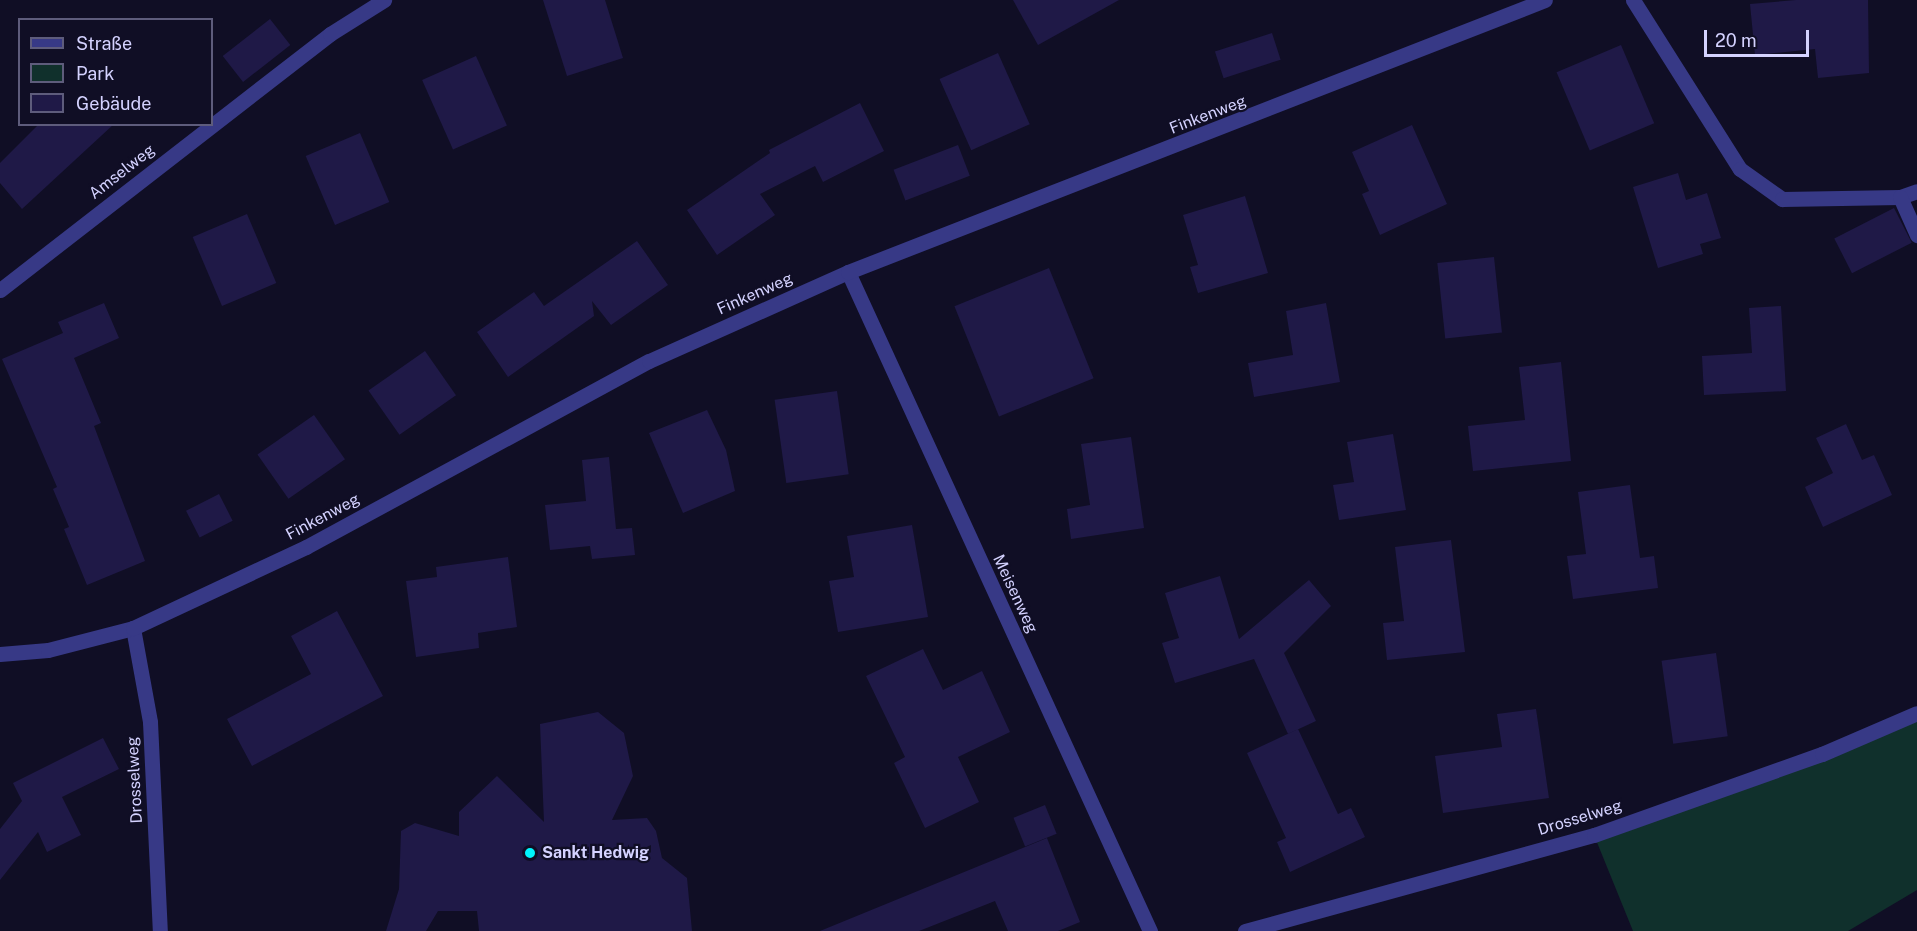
<!DOCTYPE html>
<html>
<head>
<meta charset="utf-8">
<style>
	body { margin:0 }
	#map { position:relative; width:1917px; height:931px; overflow:hidden; background:#100e25; font-family:"Public Sans",sans-serif }
	div>[style] { position:absolute }
	.green>* { inset:0; background:#10302c }
	.building>* { inset:0; background:#1f1947; transform-origin:0 0 }
	.minor>* { height:15px; margin:-7.5px; padding:0 7.5px; transform-origin:7.5px; border-radius:7.5px; background:#373986 }
	.dots>* { width:16px; height:16px; translate:-50% -50%; box-sizing:border-box; border:3px solid #100e25; border-radius:50% }
	span { translate:-50% -50%; white-space:nowrap; text-align:center; line-height:1.15; -webkit-text-stroke:4.5px #100e25; paint-order:stroke }
	.street-label { font-size:16px; color:#d4d2ff }
	.poi-label { font-size:16px; color:#d4d2ff; font-weight:700 }
	.left { translate:0 -50%; text-align:left }
	.legend { position:absolute; left:18px; top:18px; width:195px; height:108px; box-sizing:border-box; background:#100e25; border:2px solid #5e5c7c; margin:0; padding:8px 10px; list-style:none; font-size:18px; color:#d4d2ff }
	.legend li { display:flex; align-items:center; gap:12px; height:30px }
	.legend b { width:30px; border:2px solid #5e5c7c }
	.scale { position:absolute; left:1704px; top:30px; width:105px; height:27px; box-sizing:border-box; border:3px solid #d4d2ff; border-top:0; padding-left:8px; font-size:18px; line-height:21px; white-space:nowrap; color:#d4d2ff; -webkit-text-stroke:4px #100e25; paint-order:stroke }
</style>
</head>
<body>
<div id="map">
	<div class="green">
		<i style="clip-path:polygon(1917px 713px,1917px 890px,1848px 931px,1633px 931px,1594px 835px)"></i>
	</div>
	<div class="building">
		<i style="clip-path:polygon(543px 0,605px 0,623px 58px,567px 76px)"></i>
		<i style="clip-path:polygon(1013px 0,1119px 0,1038px 45px)"></i>
		<i style="clip-path:polygon(1796px 0,1868px 0,1869px 73px,1818px 78px,1815px 49px,1755px 55px,1750px 4px)"></i>
		<i style="left:270px;top:19px;width:33px;height:60px;rotate:52deg"></i>
		<i style="left:1272px;top:33px;width:28px;height:60px;rotate:72deg"></i>
		<i style="left:1621px;top:45px;width:85px;height:70px;rotate:67deg"></i>
		<i style="left:998px;top:53px;width:78px;height:64px;rotate:66deg"></i>
		<i style="left:476px;top:56px;width:76px;height:59px;rotate:66deg"></i>
		<i style="clip-path:polygon(860px 103px,884px 151px,823px 182px,815px 166px,760px 194px,775px 215px,717px 255px,687px 210px,770px 153px,769px 150px)"></i>
		<i style="clip-path:polygon(39px 124px,114px 124px,22px 209px,0 183px,0 163px)"></i>
		<i style="clip-path:polygon(1412px 125px,1447px 204px,1380px 235px,1362px 194px,1369px 191px,1352px 152px)"></i>
		<i style="left:360px;top:133px;width:75px;height:59px;rotate:67deg"></i>
		<i style="left:958px;top:145px;width:33px;height:69px;rotate:69deg"></i>
		<i style="clip-path:polygon(1678px 173px,1686px 200px,1707px 193px,1721px 238px,1700px 244px,1703px 254px,1658px 268px,1633px 187px)"></i>
		<i style="clip-path:polygon(1245px 196px,1268px 273px,1198px 293px,1190px 267px,1198px 265px,1183px 215px)"></i>
		<i style="left:1894px;top:208px;width:39px;height:67px;rotate:63deg"></i>
		<i style="left:247px;top:214px;width:75px;height:59px;rotate:67deg"></i>
		<i style="clip-path:polygon(637px 241px,668px 285px,611px 325px,592px 301px,594px 316px,508px 377px,477px 332px,534px 292px,544px 306px)"></i>
		<i style="left:1494px;top:257px;width:76px;height:57px;rotate:84deg"></i>
		<i style="left:1049px;top:268px;width:119px;height:102px;rotate:68deg"></i>
		<i style="clip-path:polygon(104px 303px,119px 338px,74px 358px,101px 423px,94px 426px,145px 561px,87px 585px,64px 529px,69px 527px,53px 489px,57px 487px,2px 359px,63px 333px,58px 322px)"></i>
		<i style="clip-path:polygon(1326px 303px,1340px 382px,1254px 397px,1248px 363px,1293px 355px,1286px 311px)"></i>
		<i style="clip-path:polygon(1781px 306px,1786px 391px,1704px 395px,1702px 356px,1752px 353px,1749px 308px)"></i>
		<i style="left:425px;top:351px;width:54px;height:69px;rotate:55deg"></i>
		<i style="clip-path:polygon(1561px 362px,1571px 461px,1473px 471px,1468px 426px,1525px 420px,1519px 367px)"></i>
		<i style="left:837px;top:391px;width:84px;height:63px;rotate:82deg"></i>
		<i style="clip-path:polygon(707px 410px,726px 450px,735px 491px,683px 513px,649px 433px)"></i>
		<i style="left:314px;top:415px;width:54px;height:69px;rotate:55deg"></i>
		<i style="clip-path:polygon(1846px 424px,1862px 460px,1874px 455px,1892px 495px,1823px 527px,1805px 487px,1833px 473px,1816px 438px)"></i>
		<i style="clip-path:polygon(1393px 434px,1406px 510px,1339px 520px,1333px 485px,1354px 482px,1347px 442px)"></i>
		<i style="clip-path:polygon(1131px 437px,1144px 528px,1071px 539px,1067px 509px,1090px 505px,1081px 444px)"></i>
		<i style="clip-path:polygon(609px 457px,616px 529px,632px 528px,635px 555px,592px 559px,590px 546px,550px 550px,545px 505px,586px 501px,582px 460px)"></i>
		<i style="clip-path:polygon(1630px 485px,1640px 558px,1654px 556px,1658px 588px,1573px 599px,1567px 556px,1586px 554px,1578px 492px)"></i>
		<i style="left:219px;top:494px;width:30px;height:37px;rotate:63deg"></i>
		<i style="clip-path:polygon(912px 525px,928px 617px,838px 632px,829px 581px,854px 577px,847px 536px)"></i>
		<i style="clip-path:polygon(1451px 540px,1465px 652px,1387px 660px,1383px 623px,1404px 621px,1395px 547px)"></i>
		<i style="clip-path:polygon(508px 557px,517px 627px,478px 633px,479px 648px,416px 657px,406px 581px,437px 577px,436px 567px)"></i>
		<i style="clip-path:polygon(1220px 576px,1239px 639px,1309px 580px,1331px 606px,1284px 653px,1316px 721px,1288px 734px,1254px 659px,1175px 683px,1162px 643px,1179px 638px,1165px 593px)"></i>
		<i style="clip-path:polygon(337px 611px,383px 696px,252px 766px,227px 719px,311px 674px,291px 636px)"></i>
		<i style="clip-path:polygon(923px 649px,943px 690px,982px 671px,1010px 732px,958px 757px,979px 802px,925px 828px,894px 763px,905px 757px,866px 676px)"></i>
		<i style="left:1716px;top:653px;width:84px;height:55px;rotate:82deg"></i>
		<i style="clip-path:polygon(1536px 709px,1549px 798px,1443px 813px,1435px 756px,1502px 747px,1497px 714px)"></i>
		<i style="clip-path:polygon(598px 712px,624px 733px,633px 776px,612px 820px,647px 818px,656px 831px,662px 858px,687px 878px,692px 931px,479px 931px,477px 911px,438px 911px,426px 931px,386px 931px,399px 889px,401px 831px,415px 823px,459px 836px,459px 812px,497px 776px,544px 822px,540px 724px)"></i>
		<i style="clip-path:polygon(1298px 729px,1338px 814px,1351px 808px,1365px 837px,1290px 872px,1277px 842px,1286px 838px,1247px 753px)"></i>
		<i style="clip-path:polygon(103px 738px,119px 769px,62px 797px,81px 835px,47px 852px,38px 832px,0 880px,0 829px,22px 801px,13px 783px)"></i>
		<i style="left:1045px;top:805px;width:31px;height:34px;rotate:68deg"></i>
		<i style="clip-path:polygon(1047px 838px,1080px 922px,1058px 931px,1008px 931px,995px 901px,919px 931px,820px 931px)"></i>
	</div>
	<div class="minor">
		<i style="left:1633px;top:0;width:200px;rotate:57.7deg"></i>
		<i style="left:1740px;top:169px;width:52px;rotate:35.5deg"></i>
		<i style="left:1782px;top:199px;width:118px;rotate:-1deg"></i>
		<i style="left:1900px;top:197px;width:18px;rotate:-19deg"></i>
		<i style="left:1900px;top:197px;width:42px;rotate:65.9deg"></i>
		<i style="left:848px;top:272px;width:725px;rotate:65.38deg"></i>
		<i style="left:0;top:290px;width:418px;rotate:-37.8deg"></i>
		<i style="left:330px;top:34px;width:64px;rotate:-32.2deg"></i>
		<i style="left:133px;top:628px;width:96px;rotate:79.7deg"></i>
		<i style="left:150px;top:722px;width:209px;rotate:87.3deg"></i>
		<i style="left:0;top:654px;width:48px;rotate:-4.8deg"></i>
		<i style="left:48px;top:650px;width:88px;rotate:-14.5deg"></i>
		<i style="left:133px;top:628px;width:191px;rotate:-25.1deg"></i>
		<i style="left:306px;top:547px;width:390px;rotate:-28.5deg"></i>
		<i style="left:649px;top:361px;width:218px;rotate:-24.1deg"></i>
		<i style="left:848px;top:272px;width:748px;rotate:-21.32deg"></i>
		<i style="left:1245px;top:931px;width:362px;rotate:-15.4deg"></i>
		<i style="left:1594px;top:835px;width:242px;rotate:-19.6deg"></i>
		<i style="left:1822px;top:754px;width:103px;rotate:-23.3deg"></i>
	</div>
	<div class="dots">
		<i style="left:530px;top:853px;background:#00f5fd"></i>
	</div>
	<div class="street-label">
		<span style="left:1208px;top:115px;rotate:-21deg">Finkenweg</span>
		<span style="left:122px;top:172px;rotate:-38deg">Amselweg</span>
		<span style="left:755px;top:294px;rotate:-24deg">Finkenweg</span>
		<span style="left:323px;top:517px;rotate:-28deg">Finkenweg</span>
		<span style="left:1015px;top:594px;rotate:65deg">Meisenweg</span>
		<span style="left:135px;top:780px;rotate:-93deg">Drosselweg</span>
		<span style="left:1580px;top:818px;rotate:-17deg">Drosselweg</span>
	</div>
	<div class="poi-label">
		<span class="left" style="left:542px;top:853px">Sankt Hedwig</span>
	</div>
	<ul class="legend">
	<li><b style="height:8px;background:#373986"></b>Straße</li>
	<li><b style="height:16px;background:#10302c"></b>Park</li>
	<li><b style="height:16px;background:#1f1947"></b>Gebäude</li>
	</ul>
	<div class="scale">20 m</div>
</div>
</body>
</html>
